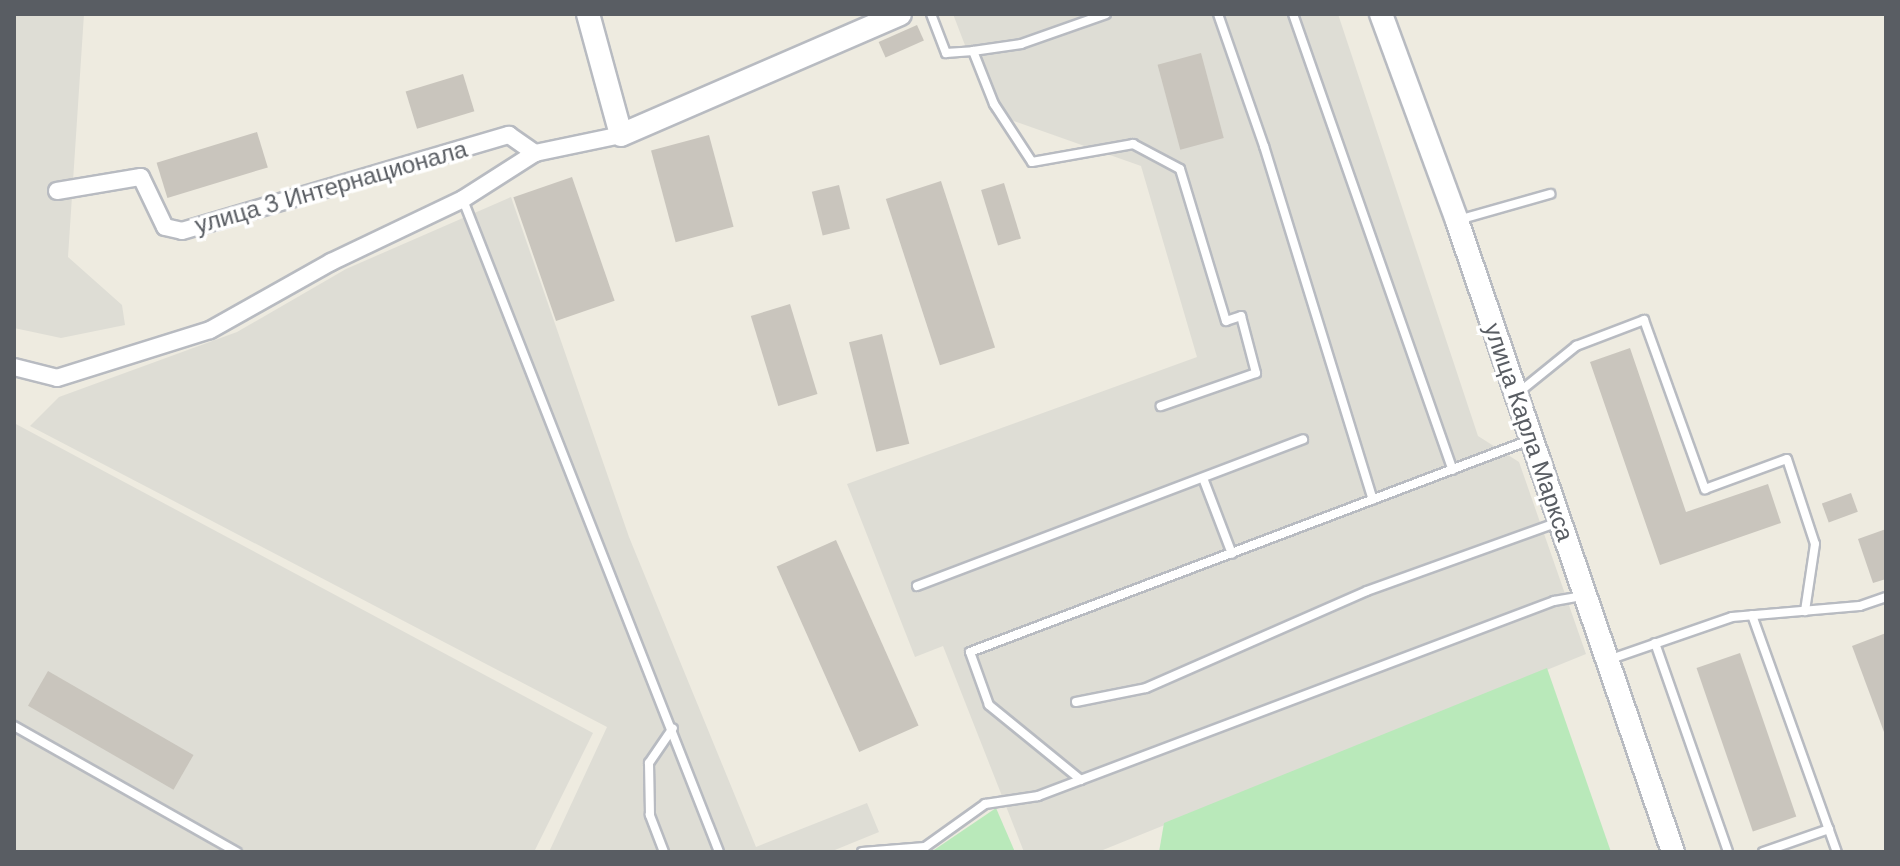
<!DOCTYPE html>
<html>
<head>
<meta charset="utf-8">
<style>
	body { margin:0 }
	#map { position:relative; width:1900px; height:866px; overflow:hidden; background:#eeebe0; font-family:"DM Sans",sans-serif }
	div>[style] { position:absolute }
	.industrial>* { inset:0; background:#deddd5 }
	.green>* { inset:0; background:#b9e9ba }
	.building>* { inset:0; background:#c9c5bd; transform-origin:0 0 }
	.roads { filter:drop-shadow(2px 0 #b8bbc1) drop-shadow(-2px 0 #b8bbc1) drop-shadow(0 2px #b8bbc1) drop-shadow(0 -2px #b8bbc1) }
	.lane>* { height:8px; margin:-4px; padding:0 4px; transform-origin:4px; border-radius:4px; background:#fff }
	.street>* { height:16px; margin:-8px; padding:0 8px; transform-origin:8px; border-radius:8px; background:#fff }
	.secondary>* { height:22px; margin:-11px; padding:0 11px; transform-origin:11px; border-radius:11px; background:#fff }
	span { translate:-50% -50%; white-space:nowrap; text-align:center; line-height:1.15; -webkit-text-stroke:7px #fff; paint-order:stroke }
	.street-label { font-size:24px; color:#595d63 }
	.frame { position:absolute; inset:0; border:16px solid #595d63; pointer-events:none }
</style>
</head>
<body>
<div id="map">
	<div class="industrial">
		<i style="clip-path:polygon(14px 14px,84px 14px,68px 257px,122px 305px,125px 325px,61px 338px,14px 328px)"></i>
		<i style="clip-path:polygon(953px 14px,1338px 14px,1478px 436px,1519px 462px,1586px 654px,1098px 852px,1024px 852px,943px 646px,915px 657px,847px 484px,1197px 357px,1141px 166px,991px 113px)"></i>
		<i style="clip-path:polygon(511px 197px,629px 537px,756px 847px,867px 803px,879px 832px,830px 852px,549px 852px,607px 727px,30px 426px,59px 397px,237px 332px,346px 269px)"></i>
		<i style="clip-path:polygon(14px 423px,593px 733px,534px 852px,14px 852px)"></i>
	</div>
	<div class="green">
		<i style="clip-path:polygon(1547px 668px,1611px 852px,1159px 852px,1164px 823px)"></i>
		<i style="clip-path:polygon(996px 808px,1015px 852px,931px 852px)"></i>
	</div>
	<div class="building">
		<i style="left:917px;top:25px;width:17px;height:42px;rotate:66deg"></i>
		<i style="left:1201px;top:53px;width:88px;height:45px;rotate:75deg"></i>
		<i style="left:463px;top:74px;width:39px;height:60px;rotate:73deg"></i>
		<i style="left:257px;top:132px;width:37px;height:105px;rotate:73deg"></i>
		<i style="left:709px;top:135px;width:95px;height:60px;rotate:75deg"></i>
		<i style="left:572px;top:177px;width:131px;height:62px;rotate:71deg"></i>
		<i style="left:941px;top:181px;width:175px;height:58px;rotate:72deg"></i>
		<i style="left:1004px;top:183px;width:58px;height:24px;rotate:73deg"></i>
		<i style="left:839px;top:185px;width:45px;height:28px;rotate:76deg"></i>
		<i style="left:790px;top:304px;width:94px;height:41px;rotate:73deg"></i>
		<i style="left:882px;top:334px;width:113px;height:34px;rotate:76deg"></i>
		<i style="clip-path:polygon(1630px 348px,1686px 512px,1768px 484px,1781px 523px,1660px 565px,1590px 362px)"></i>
		<i style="left:1851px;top:493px;width:20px;height:31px;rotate:70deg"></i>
		<i style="clip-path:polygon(1886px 529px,1886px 579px,1873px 583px,1858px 539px)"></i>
		<i style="left:836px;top:540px;width:203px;height:65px;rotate:66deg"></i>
		<i style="clip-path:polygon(1886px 633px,1886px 732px,1884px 732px,1852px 646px)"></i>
		<i style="left:1740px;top:653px;width:173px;height:46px;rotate:71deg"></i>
		<i style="left:48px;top:671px;width:168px;height:40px;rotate:30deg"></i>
	</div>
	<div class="roads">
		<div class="lane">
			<i style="left:931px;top:14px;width:42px;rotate:69deg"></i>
			<i style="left:946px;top:53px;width:27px;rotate:-4deg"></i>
			<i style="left:973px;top:51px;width:57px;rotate:68.4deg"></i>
			<i style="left:994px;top:104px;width:69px;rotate:56.8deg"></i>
			<i style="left:1032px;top:162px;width:103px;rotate:-10.1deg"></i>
			<i style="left:1133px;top:144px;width:53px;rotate:28deg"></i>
			<i style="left:1180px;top:169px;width:159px;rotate:73.2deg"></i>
			<i style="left:1226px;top:321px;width:16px;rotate:-18deg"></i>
			<i style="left:1241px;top:316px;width:59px;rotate:75.3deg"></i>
			<i style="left:1256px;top:373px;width:101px;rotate:160.8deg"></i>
			<i style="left:1218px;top:14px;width:140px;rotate:70.8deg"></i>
			<i style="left:1264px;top:146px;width:370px;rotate:72.9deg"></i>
			<i style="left:1293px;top:14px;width:483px;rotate:70.7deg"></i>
			<i style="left:973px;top:51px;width:49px;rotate:-8.3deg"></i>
			<i style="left:1021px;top:44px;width:90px;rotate:-19.4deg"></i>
			<i style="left:463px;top:200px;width:700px;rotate:68.56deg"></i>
			<i style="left:1458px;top:220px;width:96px;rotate:-15.8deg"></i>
			<i style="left:1518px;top:393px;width:75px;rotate:-39deg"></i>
			<i style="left:1576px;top:346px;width:73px;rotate:-20.9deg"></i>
			<i style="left:1644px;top:320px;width:180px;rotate:70.2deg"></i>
			<i style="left:1705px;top:489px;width:87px;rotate:-20.1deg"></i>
			<i style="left:1787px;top:459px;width:89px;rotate:71.8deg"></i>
			<i style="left:1815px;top:544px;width:68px;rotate:98.5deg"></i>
			<i style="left:1203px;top:478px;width:81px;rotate:69.1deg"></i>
			<i style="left:917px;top:586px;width:413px;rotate:-20.8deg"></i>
			<i style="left:1752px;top:615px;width:252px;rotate:70.3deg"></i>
			<i style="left:1655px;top:643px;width:221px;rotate:70.7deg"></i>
			<i style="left:1608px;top:660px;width:131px;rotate:-19.1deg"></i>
			<i style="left:1732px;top:617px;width:128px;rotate:-4.9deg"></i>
			<i style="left:1860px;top:606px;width:28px;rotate:-19deg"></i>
			<i style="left:1076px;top:702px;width:71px;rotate:-11.3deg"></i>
			<i style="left:1146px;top:688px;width:241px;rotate:-23.7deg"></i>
			<i style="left:1367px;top:591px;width:204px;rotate:-19.8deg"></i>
			<i style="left:14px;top:726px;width:256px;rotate:29.5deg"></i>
			<i style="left:1081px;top:780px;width:119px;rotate:-140.8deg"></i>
			<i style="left:989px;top:705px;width:56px;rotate:-109.7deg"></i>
			<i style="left:970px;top:652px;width:599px;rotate:-20.74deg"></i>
			<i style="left:664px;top:852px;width:40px;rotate:-111deg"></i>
			<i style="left:650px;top:815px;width:52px;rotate:-91.1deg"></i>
			<i style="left:649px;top:763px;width:42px;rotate:-55.6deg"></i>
			<i style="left:862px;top:852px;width:63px;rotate:-4.5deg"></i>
			<i style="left:925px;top:847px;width:74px;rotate:-35.6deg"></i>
			<i style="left:985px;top:804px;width:54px;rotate:-8.6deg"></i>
			<i style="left:1038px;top:796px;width:552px;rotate:-20.7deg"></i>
			<i style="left:1554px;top:601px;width:28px;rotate:-10deg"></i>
			<i style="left:1763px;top:852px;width:70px;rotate:-19.2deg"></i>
		</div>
		<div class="street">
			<i style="left:57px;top:191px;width:85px;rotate:-9.5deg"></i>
			<i style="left:141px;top:177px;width:55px;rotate:64.4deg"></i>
			<i style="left:165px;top:227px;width:17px;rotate:13deg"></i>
			<i style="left:182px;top:231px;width:341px;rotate:-16.4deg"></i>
			<i style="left:509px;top:135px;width:32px;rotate:35deg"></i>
			<i style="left:14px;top:367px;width:44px;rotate:14.3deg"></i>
			<i style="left:57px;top:378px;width:160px;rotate:-17.4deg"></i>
			<i style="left:210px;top:330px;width:139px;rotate:-29.3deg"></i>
			<i style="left:331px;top:262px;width:146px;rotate:-25.5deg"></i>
			<i style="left:463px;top:199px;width:85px;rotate:-32.6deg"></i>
			<i style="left:535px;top:153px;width:88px;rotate:-11.8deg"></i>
		</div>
		<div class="secondary">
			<i style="left:588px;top:14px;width:125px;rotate:74.7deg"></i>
			<i style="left:621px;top:135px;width:304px;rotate:-23.4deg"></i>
			<i style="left:1381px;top:14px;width:221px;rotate:69.8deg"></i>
			<i style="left:1457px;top:221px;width:667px;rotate:71.1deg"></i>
		</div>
	</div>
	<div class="street-label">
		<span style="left:331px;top:187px;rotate:-16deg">улица 3 Интернационала</span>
		<span style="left:1529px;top:432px;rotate:71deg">улица Карла Маркса</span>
	</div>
	<div class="frame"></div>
</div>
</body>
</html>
